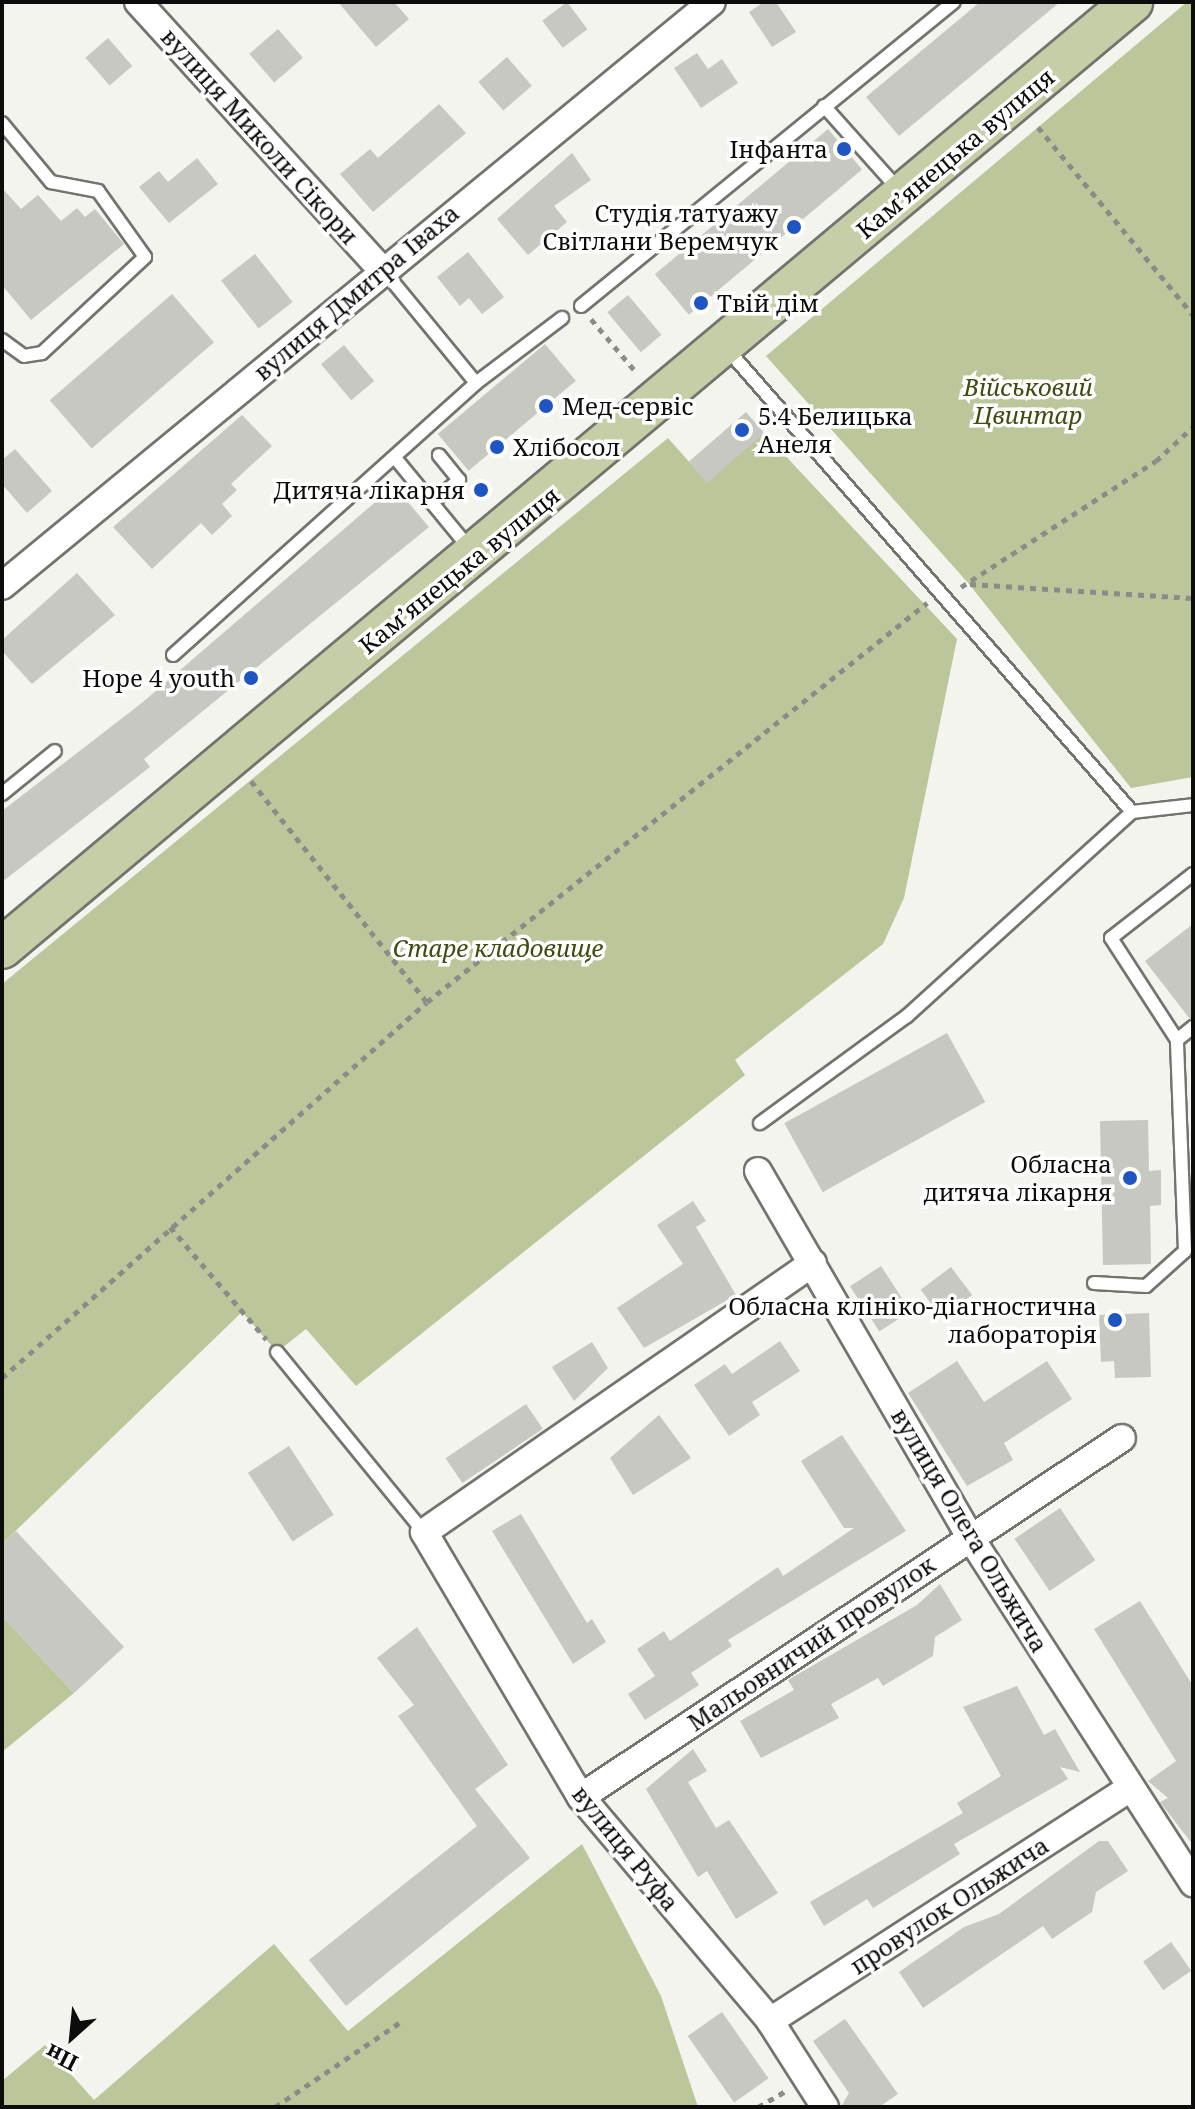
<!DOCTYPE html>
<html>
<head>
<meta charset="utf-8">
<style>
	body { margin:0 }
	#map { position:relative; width:1195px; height:2109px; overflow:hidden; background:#f2f4ed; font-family:"Noto Serif",serif }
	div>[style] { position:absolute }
	.green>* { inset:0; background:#bbc69b }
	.building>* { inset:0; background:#c6c8c1; transform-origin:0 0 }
	.path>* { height:5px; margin-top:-2.5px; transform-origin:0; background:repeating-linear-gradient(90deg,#8b8c87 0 6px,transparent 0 12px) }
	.roads { filter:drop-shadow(2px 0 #72746d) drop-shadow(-2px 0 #72746d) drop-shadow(0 2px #72746d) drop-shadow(0 -2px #72746d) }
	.service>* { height:12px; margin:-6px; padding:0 6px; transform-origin:6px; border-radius:6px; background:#fff }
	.minor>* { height:26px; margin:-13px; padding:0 13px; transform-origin:13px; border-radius:13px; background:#fff }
	.primary>* { height:40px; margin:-20px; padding:0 20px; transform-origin:20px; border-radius:20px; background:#c5cea6 }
	.dots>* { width:22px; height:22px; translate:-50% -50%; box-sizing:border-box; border:4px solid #fff; border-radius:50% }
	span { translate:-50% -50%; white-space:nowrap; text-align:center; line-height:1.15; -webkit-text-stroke:7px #fff; paint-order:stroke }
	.street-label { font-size:24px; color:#0c0c0a }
	.poi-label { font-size:24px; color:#0c0c0a }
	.right { translate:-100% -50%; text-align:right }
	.left { translate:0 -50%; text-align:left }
	.park-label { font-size:24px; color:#414c10; font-style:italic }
	.frame { position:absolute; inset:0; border:4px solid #0c0c0a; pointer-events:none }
	.north { position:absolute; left:32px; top:1997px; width:80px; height:80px; -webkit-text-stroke:6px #fff; paint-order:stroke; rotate:207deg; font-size:22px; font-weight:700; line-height:32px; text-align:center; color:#0c0c0a }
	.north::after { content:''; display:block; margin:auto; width:28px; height:36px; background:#0c0c0a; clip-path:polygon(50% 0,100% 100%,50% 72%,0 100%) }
</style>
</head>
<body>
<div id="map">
	<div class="green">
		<i style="clip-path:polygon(1187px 2px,1193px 2px,1193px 777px,1131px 788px,969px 584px,766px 356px)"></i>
		<i style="clip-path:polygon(764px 433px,957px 639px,904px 898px,883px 944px,735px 1060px,745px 1075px,356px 1386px,306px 1329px,277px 1352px,242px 1312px,2px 1544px,2px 984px,668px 438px,706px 481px)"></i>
		<i style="clip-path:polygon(2px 1616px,74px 1693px,2px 1752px)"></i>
		<i style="clip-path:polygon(582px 1844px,661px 1996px,698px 2107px,2px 2107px,2px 2081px,45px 2045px,94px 2100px,274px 1944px,348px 2031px)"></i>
	</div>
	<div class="building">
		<i style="clip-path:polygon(338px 2px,394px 2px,409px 19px,376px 47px)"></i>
		<i style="left:567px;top:2px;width:34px;height:31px;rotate:53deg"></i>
		<i style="clip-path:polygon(764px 2px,776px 2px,796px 32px,772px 47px,749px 12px)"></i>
		<i style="clip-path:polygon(980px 2px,1060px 2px,899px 136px,866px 97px)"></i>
		<i style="left:278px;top:29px;width:38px;height:38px;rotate:49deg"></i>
		<i style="left:108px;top:38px;width:37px;height:30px;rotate:49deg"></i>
		<i style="clip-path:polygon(697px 53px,708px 69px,722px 59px,738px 83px,701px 108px,674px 68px)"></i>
		<i style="left:507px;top:57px;width:38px;height:38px;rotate:49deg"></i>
		<i style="clip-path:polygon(439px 104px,466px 133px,373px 212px,340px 174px,370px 149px,378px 158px)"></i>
		<i style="left:828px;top:129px;width:53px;height:226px;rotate:50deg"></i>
		<i style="clip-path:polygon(572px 153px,591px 180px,554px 206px,567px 222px,528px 255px,497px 219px)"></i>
		<i style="clip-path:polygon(197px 158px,218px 184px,169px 223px,139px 187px,159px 171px,168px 182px)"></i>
		<i style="clip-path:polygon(2px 188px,21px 209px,38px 195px,61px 221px,77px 208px,85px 217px,95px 209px,124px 244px,31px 320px,2px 285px)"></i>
		<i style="clip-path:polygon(468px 252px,504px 297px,482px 314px,469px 298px,460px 306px,437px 277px)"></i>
		<i style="left:255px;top:254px;width:61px;height:43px;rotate:52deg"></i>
		<i style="left:172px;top:294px;width:64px;height:162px;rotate:49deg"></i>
		<i style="left:628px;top:295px;width:52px;height:27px;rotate:50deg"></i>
		<i style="left:545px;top:344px;width:48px;height:140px;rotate:50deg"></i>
		<i style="left:344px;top:345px;width:47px;height:30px;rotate:50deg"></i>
		<i style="left:746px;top:412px;width:28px;height:76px;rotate:49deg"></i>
		<i style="clip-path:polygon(242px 415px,272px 446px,231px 484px,237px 490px,222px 504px,232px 516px,212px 535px,201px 523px,152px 569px,113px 527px)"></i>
		<i style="clip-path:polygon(15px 449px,52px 491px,27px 513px,2px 484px,2px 460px)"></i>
		<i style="clip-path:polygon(394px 486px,429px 527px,144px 759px,150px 767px,2px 882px,2px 811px,143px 702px)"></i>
		<i style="clip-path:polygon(77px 573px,115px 615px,32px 684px,2px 651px,2px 640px)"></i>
		<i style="clip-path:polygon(1193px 924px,1193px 1018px,1190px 1019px,1145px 961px)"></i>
		<i style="left:947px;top:1033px;width:79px;height:186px;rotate:61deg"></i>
		<i style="clip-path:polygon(1148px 1120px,1149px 1171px,1161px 1170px,1161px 1205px,1150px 1206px,1151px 1264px,1103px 1265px,1100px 1121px)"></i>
		<i style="clip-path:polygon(693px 1201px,706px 1221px,696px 1227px,736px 1295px,644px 1348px,617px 1308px,683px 1264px,657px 1225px)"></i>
		<i style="left:881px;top:1266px;width:54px;height:37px;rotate:57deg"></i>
		<i style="left:951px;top:1267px;width:35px;height:38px;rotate:53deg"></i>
		<i style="clip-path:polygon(1149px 1313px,1151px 1377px,1115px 1378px,1114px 1361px,1101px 1362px,1099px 1315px)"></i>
		<i style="clip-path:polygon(780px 1341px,800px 1371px,752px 1402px,760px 1415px,729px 1436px,694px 1385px,725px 1364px,732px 1374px)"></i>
		<i style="clip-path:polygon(592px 1342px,608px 1368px,574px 1401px,552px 1367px)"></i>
		<i style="clip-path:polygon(957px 1361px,984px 1402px,1047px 1361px,1072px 1399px,1004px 1443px,1013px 1460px,967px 1486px,908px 1393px)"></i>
		<i style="left:526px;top:1404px;width:30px;height:97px;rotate:56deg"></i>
		<i style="clip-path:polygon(659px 1415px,691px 1458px,633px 1495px,610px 1458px)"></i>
		<i style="clip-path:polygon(842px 1435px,906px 1531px,728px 1640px,732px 1646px,691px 1673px,699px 1685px,645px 1720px,628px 1694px,655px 1676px,637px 1649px,664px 1631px,670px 1641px,778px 1567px,783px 1576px,854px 1528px,844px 1528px,801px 1461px)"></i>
		<i style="left:289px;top:1446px;width:82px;height:49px;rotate:57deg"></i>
		<i style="left:1060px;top:1508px;width:63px;height:55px;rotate:56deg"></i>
		<i style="clip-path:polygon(521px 1514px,587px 1623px,592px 1619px,606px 1642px,573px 1664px,492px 1531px)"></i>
		<i style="clip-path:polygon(16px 1531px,124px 1647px,74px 1693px,2px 1616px,2px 1544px)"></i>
		<i style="clip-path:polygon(940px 1584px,962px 1620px,935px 1637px,933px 1656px,883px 1686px,878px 1678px,831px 1704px,839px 1718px,761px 1758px,740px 1721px,794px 1690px,788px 1680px,917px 1605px)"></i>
		<i style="clip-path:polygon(1140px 1601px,1193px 1686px,1193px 1845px,1160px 1802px,1168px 1798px,1148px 1781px,1176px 1761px,1094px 1629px)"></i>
		<i style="clip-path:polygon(417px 1627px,508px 1765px,475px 1789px,530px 1858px,346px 2006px,309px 1960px,477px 1826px,398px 1716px,414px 1705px,377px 1658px)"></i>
		<i style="clip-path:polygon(1017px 1686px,1044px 1735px,1055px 1729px,1080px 1772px,1060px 1767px,1068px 1779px,954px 1844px,960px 1854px,873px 1908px,867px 1899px,824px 1926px,810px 1902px,963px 1813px,957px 1803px,1001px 1776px,963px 1707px)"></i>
		<i style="clip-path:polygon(693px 1749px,707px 1771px,688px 1782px,716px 1828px,729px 1820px,778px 1893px,736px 1919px,707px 1871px,698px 1877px,646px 1789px)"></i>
		<i style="clip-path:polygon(1099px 1841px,1108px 1841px,1128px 1871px,1096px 1892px,1092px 1912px,1052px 1939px,1043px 1926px,923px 2008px,899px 1972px,964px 1927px,999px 1914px)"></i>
		<i style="left:1171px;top:1942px;width:35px;height:34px;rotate:55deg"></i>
		<i style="left:722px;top:2012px;width:81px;height:42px;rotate:55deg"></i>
		<i style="clip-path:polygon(845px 2019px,898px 2094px,879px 2107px,841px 2107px,849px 2093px,813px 2041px)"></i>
	</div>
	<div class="path">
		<i style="left:1038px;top:127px;width:244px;rotate:50.5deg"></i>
		<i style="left:591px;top:319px;width:71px;rotate:49.6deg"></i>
		<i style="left:970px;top:584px;width:223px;rotate:3.6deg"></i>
		<i style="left:961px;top:587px;width:232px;rotate:-32.9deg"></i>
		<i style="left:1156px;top:461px;width:50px;rotate:-42.6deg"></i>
		<i style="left:251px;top:781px;width:283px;rotate:51.5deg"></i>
		<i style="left:170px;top:1227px;width:148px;rotate:49.4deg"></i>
		<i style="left:2px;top:1378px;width:567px;rotate:-41.5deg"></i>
		<i style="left:427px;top:1002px;width:640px;rotate:-38.59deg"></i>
		<i style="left:275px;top:2107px;width:150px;rotate:-34.1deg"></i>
		<i style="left:758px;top:2107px;width:34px;rotate:-30deg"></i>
	</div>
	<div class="roads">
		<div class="service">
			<i style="left:824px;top:106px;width:113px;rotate:48.2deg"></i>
			<i style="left:2px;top:123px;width:77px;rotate:50.3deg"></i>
			<i style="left:51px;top:182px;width:48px;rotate:10.8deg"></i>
			<i style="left:98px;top:191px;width:81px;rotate:54.5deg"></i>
			<i style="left:145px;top:257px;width:141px;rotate:137deg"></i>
			<i style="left:42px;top:353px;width:18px;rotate:171deg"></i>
			<i style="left:24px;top:356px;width:27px;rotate:-144deg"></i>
			<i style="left:384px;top:271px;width:145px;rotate:50.6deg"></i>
			<i style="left:581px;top:306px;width:481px;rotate:-39.2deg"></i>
			<i style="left:727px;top:349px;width:615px;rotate:48.82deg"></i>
			<i style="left:1132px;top:812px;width:304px;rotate:137.8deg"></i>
			<i style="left:907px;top:1016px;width:182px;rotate:143.9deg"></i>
			<i style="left:396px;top:459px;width:117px;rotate:50.6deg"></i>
			<i style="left:434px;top:501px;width:33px;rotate:-40deg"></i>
			<i style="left:459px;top:480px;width:32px;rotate:-129deg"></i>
			<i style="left:173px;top:655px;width:407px;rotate:-41.9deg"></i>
			<i style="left:476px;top:383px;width:108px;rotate:-37.1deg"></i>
			<i style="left:2px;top:794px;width:68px;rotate:-39.1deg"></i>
			<i style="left:1132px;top:812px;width:61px;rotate:-6.5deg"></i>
			<i style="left:1193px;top:874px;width:104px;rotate:142deg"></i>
			<i style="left:1111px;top:938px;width:121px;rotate:57.1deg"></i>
			<i style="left:1177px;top:1040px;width:21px;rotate:-39deg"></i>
			<i style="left:1094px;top:1283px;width:52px;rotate:3.3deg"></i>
			<i style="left:1146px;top:1286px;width:52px;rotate:-41.9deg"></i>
			<i style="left:1185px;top:1251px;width:211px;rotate:-92.2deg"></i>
			<i style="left:277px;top:1352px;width:232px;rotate:50.8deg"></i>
		</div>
		<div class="minor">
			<i style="left:138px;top:2px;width:362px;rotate:47.7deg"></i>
			<i style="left:2px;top:586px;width:919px;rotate:-39.44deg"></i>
			<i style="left:758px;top:1171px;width:423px;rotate:59.9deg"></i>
			<i style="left:970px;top:1537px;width:412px;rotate:57.2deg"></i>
			<i style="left:813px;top:1263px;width:473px;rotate:145.3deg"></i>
			<i style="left:424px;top:1532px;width:308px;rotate:59.4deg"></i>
			<i style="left:581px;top:1797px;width:293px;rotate:49.8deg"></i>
			<i style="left:770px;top:2021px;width:102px;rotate:57.4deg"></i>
			<i style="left:581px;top:1797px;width:649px;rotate:-33.57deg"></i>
			<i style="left:770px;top:2021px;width:427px;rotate:-32.9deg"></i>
		</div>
		<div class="primary">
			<i style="left:2px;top:948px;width:1474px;rotate:-39.93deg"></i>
		</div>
	</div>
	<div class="dots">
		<i style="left:844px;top:149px;background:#1e55c2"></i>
		<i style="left:794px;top:227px;background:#1e55c2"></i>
		<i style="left:701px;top:303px;background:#1e55c2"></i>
		<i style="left:546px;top:406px;background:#1e55c2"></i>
		<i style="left:742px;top:430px;background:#1e55c2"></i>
		<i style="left:497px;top:447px;background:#1e55c2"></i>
		<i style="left:481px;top:490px;background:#1e55c2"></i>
		<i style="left:251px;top:678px;background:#1e55c2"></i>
		<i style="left:1130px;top:1178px;background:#1e55c2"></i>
		<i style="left:1115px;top:1320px;background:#1e55c2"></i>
	</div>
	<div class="street-label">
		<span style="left:260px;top:136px;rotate:48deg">вулиця Миколи Сікори</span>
		<span style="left:955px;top:153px;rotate:-40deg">Камʼянецька вулиця</span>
		<span style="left:356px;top:292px;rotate:-40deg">вулиця Дмитра Іваха</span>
		<span style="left:459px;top:570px;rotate:-39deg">Камʼянецька вулиця</span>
		<span style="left:970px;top:1530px;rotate:59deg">вулиця Олега Ольжича</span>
		<span style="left:811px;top:1643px;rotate:-34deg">Мальовничий провулок</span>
		<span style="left:626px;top:1848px;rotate:51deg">вулиця Руфа</span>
		<span style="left:949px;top:1905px;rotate:-33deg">провулок Ольжича</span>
	</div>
	<div class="poi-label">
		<span class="right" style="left:828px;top:149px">Інфанта</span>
		<span class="right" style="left:778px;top:227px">Студія татуажу<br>Світлани Веремчук</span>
		<span class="left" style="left:717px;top:303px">Твій дім</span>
		<span class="left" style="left:562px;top:406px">Мед-сервіс</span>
		<span class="left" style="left:758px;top:430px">5.4 Белицька<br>Анеля</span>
		<span class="left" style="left:513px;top:447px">Хлібосол</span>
		<span class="right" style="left:465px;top:490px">Дитяча лікарня</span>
		<span class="right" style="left:235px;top:678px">Hope 4 youth</span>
		<span class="right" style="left:1112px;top:1178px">Обласна<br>дитяча лікарня</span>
		<span class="right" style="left:1097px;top:1320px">Обласна клініко-діагностична<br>лабораторія</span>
	</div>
	<div class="park-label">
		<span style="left:1028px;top:401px">Військовий<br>Цвинтар</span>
		<span style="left:498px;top:948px">Старе кладовище</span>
	</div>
	<div class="frame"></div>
	<div class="north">Пн</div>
</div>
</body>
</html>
